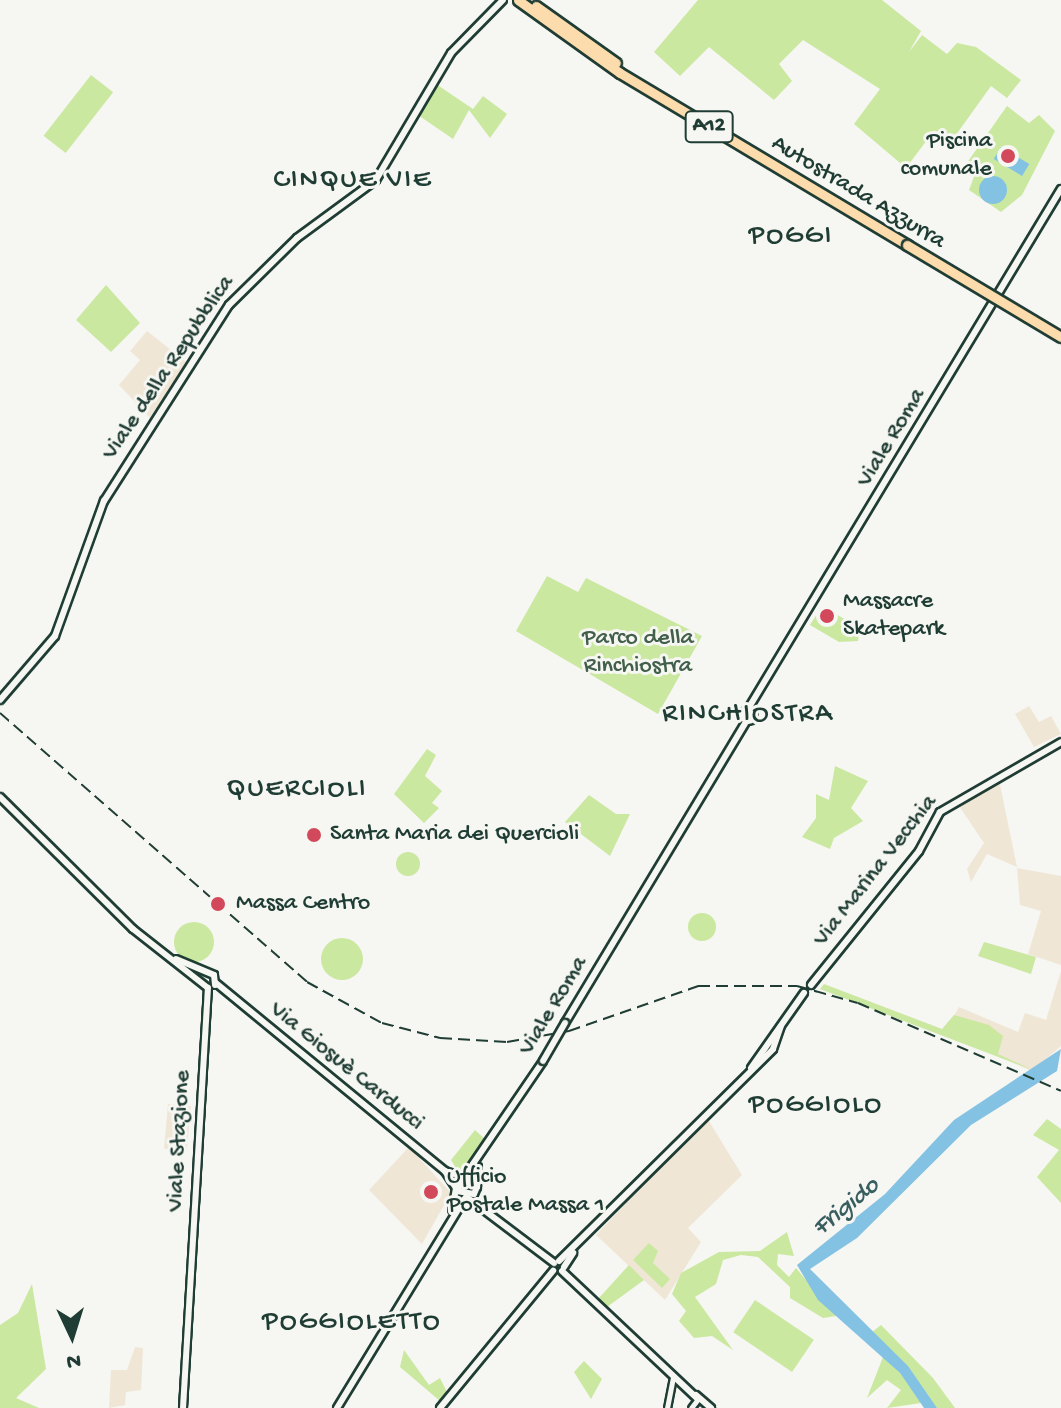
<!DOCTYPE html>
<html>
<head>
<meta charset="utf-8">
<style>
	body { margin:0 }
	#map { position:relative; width:1061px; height:1408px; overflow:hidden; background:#f6f6f2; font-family:"Gochi Hand",sans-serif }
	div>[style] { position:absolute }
	.built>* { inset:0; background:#f0e6d6; transform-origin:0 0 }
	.green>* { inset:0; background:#cbe8a0; transform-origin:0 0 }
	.round { border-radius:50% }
	.water>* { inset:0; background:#83c2e3; transform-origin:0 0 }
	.roads { filter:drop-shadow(2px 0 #1f3d34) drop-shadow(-2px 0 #1f3d34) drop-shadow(0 2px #1f3d34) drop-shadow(0 -2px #1f3d34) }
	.tertiary>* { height:5px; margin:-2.5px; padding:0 2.5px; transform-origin:2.5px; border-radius:2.5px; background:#f6f6f2 }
	.secondary>* { height:6px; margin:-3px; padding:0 3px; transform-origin:3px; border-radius:3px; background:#f6f6f2 }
	.secondary>.ring { margin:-3px; padding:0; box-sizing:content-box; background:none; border:6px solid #f6f6f2; border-radius:50% }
	.motorway>* { height:9px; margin:-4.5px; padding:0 4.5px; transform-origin:4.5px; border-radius:4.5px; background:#fcdcac }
	.rail>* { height:2px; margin-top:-1px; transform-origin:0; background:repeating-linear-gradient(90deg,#1f3d34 0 12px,transparent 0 18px) }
	.bridges { filter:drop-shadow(2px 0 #1f3d34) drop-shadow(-2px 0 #1f3d34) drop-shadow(0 2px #1f3d34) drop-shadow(0 -2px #1f3d34) }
	.secondary-bridge>* { height:6px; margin:-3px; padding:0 3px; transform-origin:3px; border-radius:3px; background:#f6f6f2 }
	.motorway-bridge>* { height:9px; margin:-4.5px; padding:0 4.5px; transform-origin:4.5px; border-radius:4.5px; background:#fcdcac }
	.dots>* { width:22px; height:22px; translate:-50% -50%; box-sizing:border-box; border:4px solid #f6f6f2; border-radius:50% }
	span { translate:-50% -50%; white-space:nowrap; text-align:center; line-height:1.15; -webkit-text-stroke:6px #f6f6f2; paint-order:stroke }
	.shield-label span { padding:2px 6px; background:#f6f6f2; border:2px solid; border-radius:6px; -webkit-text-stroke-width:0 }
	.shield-label { font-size:22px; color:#1f3d34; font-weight:700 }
	.poi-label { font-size:24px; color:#1f3d34 }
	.right { translate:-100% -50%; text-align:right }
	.left { translate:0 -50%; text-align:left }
	.street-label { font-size:24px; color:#1f3d34 }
	.park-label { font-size:24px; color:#415f4a }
	.water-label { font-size:26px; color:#385e60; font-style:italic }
	.quarter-label { font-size:28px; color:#1f3d34; letter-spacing:2px }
	.north { position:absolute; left:32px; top:1296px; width:80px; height:80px; -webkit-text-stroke:6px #f6f6f2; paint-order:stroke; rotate:176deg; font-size:22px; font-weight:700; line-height:32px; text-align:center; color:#1f3d34 }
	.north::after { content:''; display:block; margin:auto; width:28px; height:36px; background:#1f3d34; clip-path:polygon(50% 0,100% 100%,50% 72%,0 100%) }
</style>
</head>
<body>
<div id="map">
	<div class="built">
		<i style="clip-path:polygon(147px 331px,186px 362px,150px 418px,119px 385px,140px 360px,130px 351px)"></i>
		<i style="clip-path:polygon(1029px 706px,1039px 722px,1051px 716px,1061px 734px,1034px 747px,1015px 714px)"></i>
		<i style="clip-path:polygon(999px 780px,1017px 867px,987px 854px,971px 882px,967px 869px,984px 843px,957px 803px)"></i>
		<i style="clip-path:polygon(1017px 868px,1061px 876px,1061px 965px,1028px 954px,1041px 911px,1020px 905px)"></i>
		<i style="clip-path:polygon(1061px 971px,1061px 1046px,1032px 1071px,944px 1033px,959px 1007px,1018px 1032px,1025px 1013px,1046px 1020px)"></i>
		<i style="left:168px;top:1104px;width:23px;height:45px;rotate:5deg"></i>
		<i style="clip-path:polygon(707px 1118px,742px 1175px,688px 1228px,701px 1242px,665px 1300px,596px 1235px)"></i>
		<i style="clip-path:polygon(409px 1147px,451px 1193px,422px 1244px,369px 1190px)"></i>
		<i style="clip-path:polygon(135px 1347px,143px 1348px,141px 1390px,126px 1392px,125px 1405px,109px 1408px,111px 1370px,127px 1370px)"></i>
	</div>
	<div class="green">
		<i style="clip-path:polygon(698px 0,882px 0,921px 31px,909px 52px,922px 35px,947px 54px,957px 43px,976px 47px,1021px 80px,1007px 98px,991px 86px,948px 146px,930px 136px,906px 168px,854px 124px,880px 89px,803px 40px,779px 64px,792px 81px,774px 100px,709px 47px,680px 76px,654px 52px)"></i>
		<i style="left:91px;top:75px;width:28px;height:77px;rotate:38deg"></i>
		<i style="clip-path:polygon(436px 84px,473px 109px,483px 96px,507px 114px,490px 138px,469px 110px,453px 139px,418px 115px)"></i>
		<i style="clip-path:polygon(1007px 106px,1029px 123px,1039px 115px,1055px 131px,1022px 195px,1001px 212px,969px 190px,975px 174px,964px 167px)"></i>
		<i style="clip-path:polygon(106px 285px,140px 323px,111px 352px,76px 320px)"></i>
		<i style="clip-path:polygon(547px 576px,578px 592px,586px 578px,702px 636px,658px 714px,516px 631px)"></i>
		<i style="clip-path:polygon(822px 606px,860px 628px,858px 641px,839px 642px,810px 625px)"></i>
		<i style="clip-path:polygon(427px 749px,436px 755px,425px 776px,442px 791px,432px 803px,439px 808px,424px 823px,394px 794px)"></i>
		<i style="clip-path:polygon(835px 766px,868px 781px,851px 808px,863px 821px,834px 838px,830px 849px,802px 837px,816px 818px,816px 794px,829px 800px)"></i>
		<i style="clip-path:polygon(589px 795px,616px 814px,630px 814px,610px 856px,565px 822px)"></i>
		<i class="round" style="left:396px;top:852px;width:24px;height:24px"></i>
		<i class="round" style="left:688px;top:913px;width:28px;height:28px"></i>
		<i class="round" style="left:174px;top:922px;width:40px;height:40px"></i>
		<i class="round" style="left:321px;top:938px;width:42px;height:42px"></i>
		<i style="clip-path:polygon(984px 942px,1036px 957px,1031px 974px,978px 956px)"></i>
		<i style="clip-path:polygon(824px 984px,942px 1029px,954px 1015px,989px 1025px,1003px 1036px,998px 1054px,1035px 1071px,820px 989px)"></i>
		<i style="clip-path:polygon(1047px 1119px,1061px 1129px,1061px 1203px,1037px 1177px,1059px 1150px,1033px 1135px)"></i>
		<i style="clip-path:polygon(475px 1130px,486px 1140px,468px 1170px,458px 1171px,451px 1160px)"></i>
		<i style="clip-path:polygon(787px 1232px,794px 1256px,778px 1254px,777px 1265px,789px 1277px,796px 1268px,836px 1316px,823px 1318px,790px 1298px,790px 1287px,758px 1257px,741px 1255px,723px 1260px,716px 1284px,695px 1297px,733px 1350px,712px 1336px,694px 1338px,679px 1321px,686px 1311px,672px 1294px,681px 1273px,719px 1252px,760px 1251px)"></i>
		<i style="clip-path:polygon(649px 1243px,658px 1251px,653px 1263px,670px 1279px,662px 1288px,633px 1260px)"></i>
		<i style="clip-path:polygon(629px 1265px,644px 1280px,607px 1307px,598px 1299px)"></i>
		<i style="clip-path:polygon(32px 1284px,46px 1369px,16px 1398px,39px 1408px,0 1408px,0 1325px,18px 1313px)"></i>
		<i style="left:755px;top:1300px;width:71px;height:39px;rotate:34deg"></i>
		<i style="clip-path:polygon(881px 1325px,933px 1378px,955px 1408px,937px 1408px,872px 1332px)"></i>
		<i style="clip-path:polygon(404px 1350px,429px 1385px,440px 1378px,447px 1392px,440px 1401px,400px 1367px)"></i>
		<i style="clip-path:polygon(883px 1357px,900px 1373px,921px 1403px,887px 1408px,901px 1390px,887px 1380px,867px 1398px)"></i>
		<i style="clip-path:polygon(584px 1361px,602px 1379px,591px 1399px,574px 1372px)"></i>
	</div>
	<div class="water">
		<i style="left:1001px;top:147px;width:33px;height:14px;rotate:31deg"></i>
		<i class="round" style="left:979px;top:176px;width:28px;height:28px"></i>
		<i style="clip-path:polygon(1061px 1049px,1057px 1071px,971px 1125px,857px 1238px,810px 1269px,908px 1366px,937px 1408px,924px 1408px,900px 1373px,818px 1300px,797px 1265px,885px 1194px,954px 1120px)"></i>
	</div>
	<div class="roads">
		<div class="tertiary">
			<i style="left:667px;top:1408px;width:33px;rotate:-79deg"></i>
			<i style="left:691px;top:1408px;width:11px;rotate:-52deg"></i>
		</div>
		<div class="secondary">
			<i style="left:0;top:700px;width:84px;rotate:-49.3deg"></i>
			<i style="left:55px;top:636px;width:144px;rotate:-70.1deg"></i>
			<i style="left:104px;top:501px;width:232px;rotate:-57.5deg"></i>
			<i style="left:229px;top:305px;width:95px;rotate:-44.6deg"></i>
			<i style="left:297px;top:238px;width:98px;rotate:-36.3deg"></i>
			<i style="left:376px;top:180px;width:147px;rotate:-59.4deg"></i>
			<i style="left:451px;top:53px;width:74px;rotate:-45.5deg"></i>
			<i style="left:748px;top:709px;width:607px;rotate:-58.96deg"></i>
			<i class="ring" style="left:742.5px;top:709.5px;width:5px;height:5px"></i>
			<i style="left:0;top:797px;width:187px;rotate:44.8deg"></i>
			<i style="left:133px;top:929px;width:95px;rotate:38.2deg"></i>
			<i style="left:176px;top:959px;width:41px;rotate:22.8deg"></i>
			<i style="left:214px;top:975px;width:10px;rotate:84deg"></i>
			<i style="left:216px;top:983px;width:296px;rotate:39.4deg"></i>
			<i style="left:445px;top:1171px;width:20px;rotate:18deg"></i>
			<i style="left:464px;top:1177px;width:140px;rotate:-55.7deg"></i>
			<i style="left:811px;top:985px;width:172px;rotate:-51.1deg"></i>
			<i style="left:919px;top:851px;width:44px;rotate:-61.7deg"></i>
			<i style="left:940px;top:812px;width:140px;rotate:-30deg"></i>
			<i style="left:565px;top:1023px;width:353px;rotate:-59deg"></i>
			<i style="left:773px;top:1049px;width:24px;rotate:-71deg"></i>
			<i style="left:751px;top:1068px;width:92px;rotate:-54.8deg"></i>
			<i style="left:445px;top:1171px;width:20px;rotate:57deg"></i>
			<i style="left:456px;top:1188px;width:22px;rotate:100deg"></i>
			<i style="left:476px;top:1184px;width:16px;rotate:-162deg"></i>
			<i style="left:461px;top:1179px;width:13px;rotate:108deg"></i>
			<i style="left:457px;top:1191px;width:17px;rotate:10deg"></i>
			<i style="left:474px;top:1194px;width:8px;rotate:-67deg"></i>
			<i style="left:477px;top:1187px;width:20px;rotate:-87deg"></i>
			<i style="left:468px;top:1198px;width:108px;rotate:37.1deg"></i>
			<i style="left:559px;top:1261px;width:301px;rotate:-44.7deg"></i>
			<i style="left:564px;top:1267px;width:17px;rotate:-57deg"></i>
			<i style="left:562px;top:1271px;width:187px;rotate:43.3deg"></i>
			<i style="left:696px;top:1395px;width:20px;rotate:41deg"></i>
			<i style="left:183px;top:1408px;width:421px;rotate:-86.6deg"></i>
			<i style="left:337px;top:1408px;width:246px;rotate:-58.6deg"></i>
			<i style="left:440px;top:1408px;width:178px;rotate:-50.5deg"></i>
		</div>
		<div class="motorway">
			<i style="left:518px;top:0;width:125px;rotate:35.6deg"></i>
			<i style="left:620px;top:73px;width:335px;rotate:30.9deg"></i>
			<i style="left:536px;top:6px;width:98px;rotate:35.5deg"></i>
		</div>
	</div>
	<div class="rail">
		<i style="left:0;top:713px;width:408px;rotate:41.2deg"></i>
		<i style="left:307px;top:982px;width:85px;rotate:28.7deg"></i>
		<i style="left:382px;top:1023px;width:60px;rotate:14.5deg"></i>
		<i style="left:440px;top:1038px;width:67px;rotate:3.4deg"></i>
		<i style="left:507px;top:1042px;width:63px;rotate:-10.1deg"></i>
		<i style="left:569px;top:1031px;width:137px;rotate:-19.2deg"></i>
		<i style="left:698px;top:986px;width:99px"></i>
		<i style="left:797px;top:986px;width:63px;rotate:15.6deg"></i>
		<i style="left:858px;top:1003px;width:221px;rotate:23.4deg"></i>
	</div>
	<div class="bridges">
		<div class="secondary-bridge">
			<i style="left:543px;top:1061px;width:44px;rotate:-59.9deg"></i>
		</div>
		<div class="motorway-bridge">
			<i style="left:907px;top:245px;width:179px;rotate:30.9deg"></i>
		</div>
	</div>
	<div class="dots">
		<i style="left:1008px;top:156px;background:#d1495b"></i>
		<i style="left:827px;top:616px;background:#d1495b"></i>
		<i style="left:314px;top:835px;background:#d1495b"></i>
		<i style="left:218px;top:904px;background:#d1495b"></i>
		<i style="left:431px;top:1192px;background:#d1495b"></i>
	</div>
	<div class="shield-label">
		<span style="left:709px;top:127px">A12</span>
	</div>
	<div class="poi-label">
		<span class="right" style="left:992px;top:156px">Piscina<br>comunale</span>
		<span class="left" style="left:843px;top:616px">Massacre<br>Skatepark</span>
		<span class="left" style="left:330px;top:835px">Santa Maria dei Quercioli</span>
		<span class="left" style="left:236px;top:904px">Massa Centro</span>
		<span class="left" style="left:447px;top:1192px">Ufficio<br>Postale Massa 1</span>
	</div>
	<div class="street-label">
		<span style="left:858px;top:193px;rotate:31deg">Autostrada Azzurra</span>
		<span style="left:169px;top:368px;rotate:-56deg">Viale della Repubblica</span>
		<span style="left:892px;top:438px;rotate:-59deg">Viale Roma</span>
		<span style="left:876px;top:871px;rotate:-52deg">Via Marina Vecchia</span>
		<span style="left:554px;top:1006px;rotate:-59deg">Viale Roma</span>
		<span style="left:346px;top:1067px;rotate:39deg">Via Giosuè Carducci</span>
		<span style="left:180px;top:1141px;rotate:-87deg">Viale Stazione</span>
	</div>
	<div class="park-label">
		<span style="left:638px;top:653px">Parco della<br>Rinchiostra</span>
	</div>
	<div class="water-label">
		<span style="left:847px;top:1208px;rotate:-39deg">Frigido</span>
	</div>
	<div class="quarter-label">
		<span style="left:353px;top:181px">CINQUE VIE</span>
		<span style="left:791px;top:237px">POGGI</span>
		<span style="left:748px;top:715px">RINCHIOSTRA</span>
		<span style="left:297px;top:790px">QUERCIOLI</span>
		<span style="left:816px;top:1106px">POGGIOLO</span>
		<span style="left:352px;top:1323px">POGGIOLETTO</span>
	</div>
	<div class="north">N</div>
</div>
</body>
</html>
